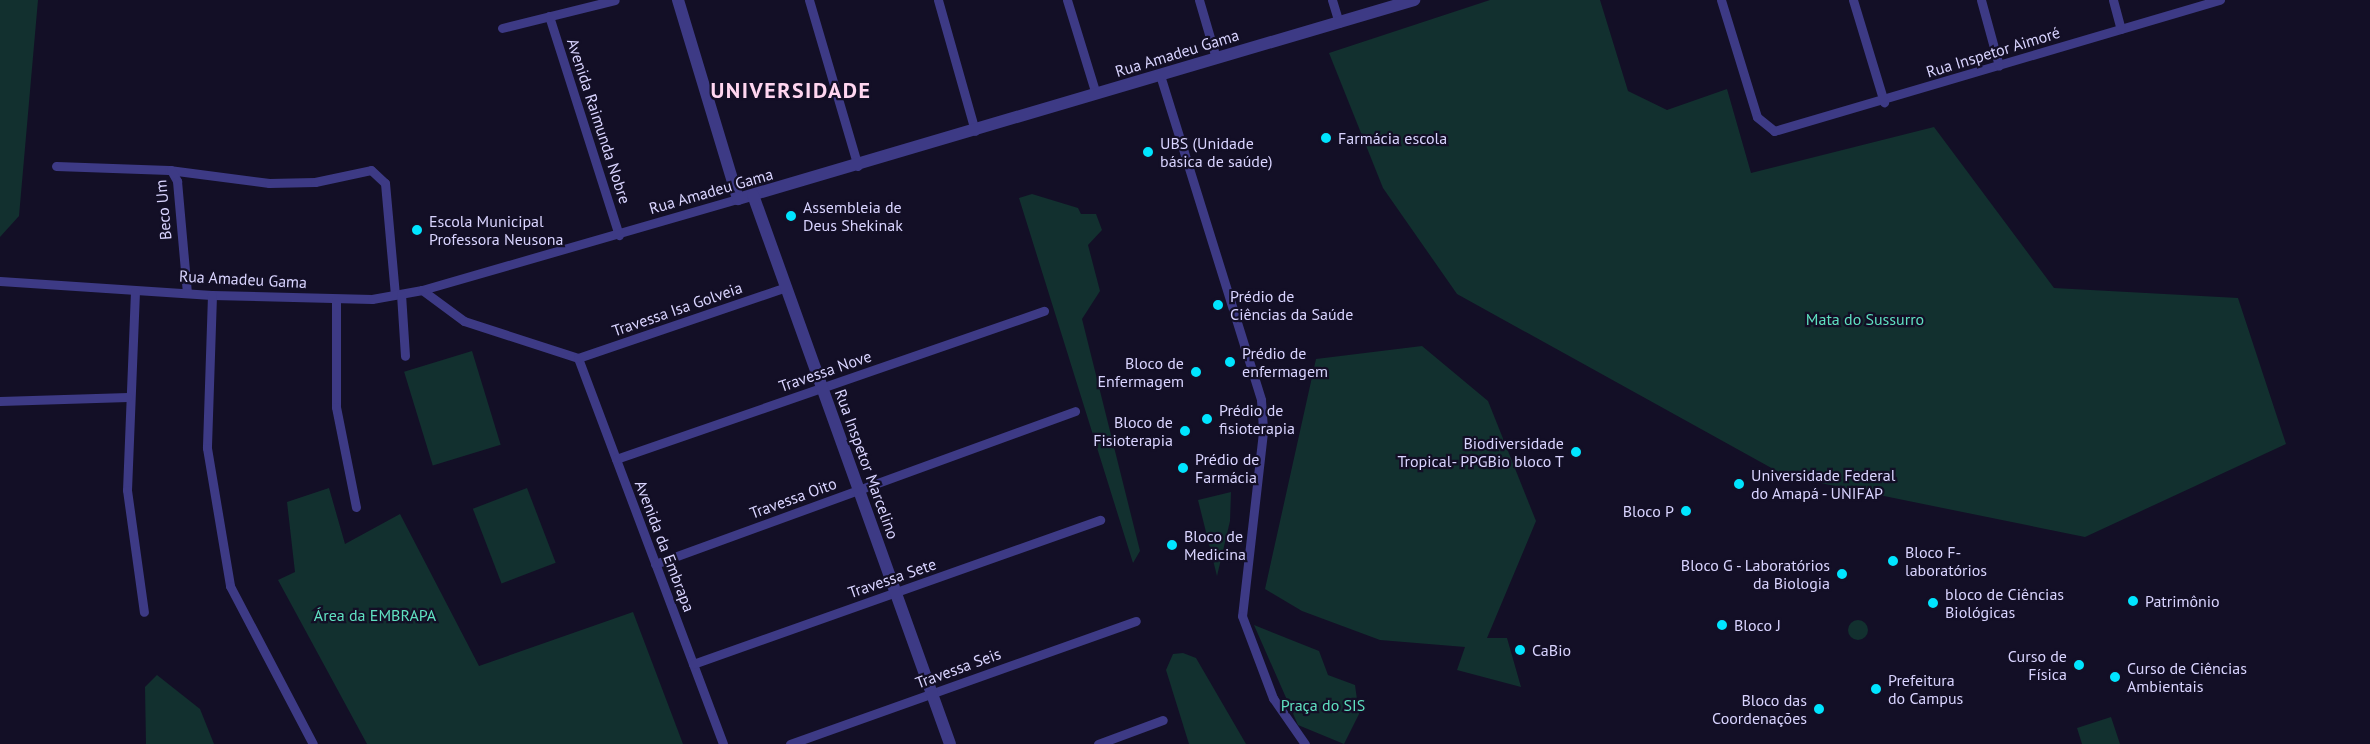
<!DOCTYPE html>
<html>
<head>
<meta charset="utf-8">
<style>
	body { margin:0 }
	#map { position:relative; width:2370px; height:744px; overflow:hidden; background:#130f26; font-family:"PT Sans",sans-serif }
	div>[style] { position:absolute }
	.green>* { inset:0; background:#12302f; transform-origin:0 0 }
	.round { border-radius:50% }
	.minor>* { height:9px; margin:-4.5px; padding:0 4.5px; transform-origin:4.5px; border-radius:4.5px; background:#3d3a85 }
	.tertiary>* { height:12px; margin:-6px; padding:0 6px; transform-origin:6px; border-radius:6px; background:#3d3a85 }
	.dots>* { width:16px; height:16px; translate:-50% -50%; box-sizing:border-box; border:3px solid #130f26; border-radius:50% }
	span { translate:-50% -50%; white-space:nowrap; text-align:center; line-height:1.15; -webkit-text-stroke:4.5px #130f26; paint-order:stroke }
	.street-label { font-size:16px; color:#d9d4ff }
	.poi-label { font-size:16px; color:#d9d4ff }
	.left { translate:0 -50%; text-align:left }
	.right { translate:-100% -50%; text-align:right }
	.park-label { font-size:16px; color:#5fe0c0 }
	.district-label { font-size:22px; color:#ffd6f0; font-weight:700; letter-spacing:1.5px }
</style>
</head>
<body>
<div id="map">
	<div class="green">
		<i style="clip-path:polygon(0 0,38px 0,19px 216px,0 237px)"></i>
		<i style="clip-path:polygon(1490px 0,1600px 0,1628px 91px,1667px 110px,1727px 89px,1751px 173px,1934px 127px,2054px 288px,2238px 298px,2286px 444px,2085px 537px,1786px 476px,1457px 294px,1383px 188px,1329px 53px)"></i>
		<i style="clip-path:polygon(1032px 194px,1078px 208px,1081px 214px,1096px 214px,1102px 230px,1088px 245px,1100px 291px,1082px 319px,1140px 551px,1133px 563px,1019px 198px)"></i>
		<i style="clip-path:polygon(1422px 346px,1488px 401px,1536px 521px,1487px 638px,1507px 638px,1521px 687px,1457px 670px,1465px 647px,1380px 640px,1302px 611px,1265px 589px,1316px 359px)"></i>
		<i style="left:472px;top:351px;width:98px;height:71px;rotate:73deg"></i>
		<i style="clip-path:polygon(329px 488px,345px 544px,400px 514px,479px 666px,633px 612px,683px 744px,367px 744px,278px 580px,295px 572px,287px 502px)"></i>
		<i style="left:527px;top:488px;width:80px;height:58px;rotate:69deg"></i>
		<i style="clip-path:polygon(1231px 492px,1230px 521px,1217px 576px,1198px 500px)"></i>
		<i class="round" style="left:1848px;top:620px;width:20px;height:20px"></i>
		<i style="clip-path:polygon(1254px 625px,1319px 651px,1328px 675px,1355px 685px,1359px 714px,1344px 744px,1298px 725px)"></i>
		<i style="clip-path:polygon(1183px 653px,1196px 658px,1246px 744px,1189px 744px,1166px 670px,1173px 654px)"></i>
		<i style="clip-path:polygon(157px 675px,200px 709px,214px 744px,146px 744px,145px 687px)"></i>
		<i style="clip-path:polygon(2111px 717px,2120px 744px,2082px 744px,2077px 728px)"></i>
	</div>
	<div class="minor">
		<i style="left:809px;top:0;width:173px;rotate:73.6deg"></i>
		<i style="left:938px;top:0;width:136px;rotate:74.2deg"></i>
		<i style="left:1067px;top:0;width:98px;rotate:72.9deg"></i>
		<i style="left:1199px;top:0;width:60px;rotate:73.7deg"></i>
		<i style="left:1332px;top:0;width:24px;rotate:73deg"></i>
		<i style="left:1721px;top:0;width:122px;rotate:72.9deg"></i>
		<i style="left:1757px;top:117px;width:22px;rotate:39deg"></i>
		<i style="left:1774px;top:131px;width:465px;rotate:-16.4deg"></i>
		<i style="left:1853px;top:0;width:107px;rotate:73.1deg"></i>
		<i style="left:1981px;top:0;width:68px;rotate:74.7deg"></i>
		<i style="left:2113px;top:0;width:30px;rotate:75deg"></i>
		<i style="left:549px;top:16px;width:230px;rotate:72.3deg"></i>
		<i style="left:502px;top:28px;width:116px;rotate:-13.9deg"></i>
		<i style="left:1160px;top:75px;width:340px;rotate:72.7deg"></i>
		<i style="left:1261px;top:400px;width:32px;rotate:86deg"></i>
		<i style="left:1263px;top:432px;width:185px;rotate:96.5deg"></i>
		<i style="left:1242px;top:616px;width:88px;rotate:69.3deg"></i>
		<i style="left:1273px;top:698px;width:56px;rotate:55.2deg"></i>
		<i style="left:56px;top:166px;width:113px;rotate:2deg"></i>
		<i style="left:169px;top:170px;width:101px;rotate:7.4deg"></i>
		<i style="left:269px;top:183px;width:46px;rotate:-1.2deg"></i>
		<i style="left:315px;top:182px;width:57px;rotate:-12.1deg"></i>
		<i style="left:371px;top:170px;width:19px;rotate:43deg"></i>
		<i style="left:385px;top:183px;width:112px;rotate:84.9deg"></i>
		<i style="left:171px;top:170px;width:13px;rotate:61deg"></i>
		<i style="left:177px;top:181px;width:112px;rotate:84.9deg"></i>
		<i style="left:0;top:281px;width:212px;rotate:3.8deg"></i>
		<i style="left:212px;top:295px;width:160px;rotate:1.4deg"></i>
		<i style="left:372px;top:299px;width:51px;rotate:-10.2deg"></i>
		<i style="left:422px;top:290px;width:329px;rotate:-16.1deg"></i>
		<i style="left:422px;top:290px;width:52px;rotate:36.4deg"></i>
		<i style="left:464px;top:321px;width:120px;rotate:18deg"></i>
		<i style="left:135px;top:291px;width:199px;rotate:92.3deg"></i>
		<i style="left:127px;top:490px;width:123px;rotate:82.1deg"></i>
		<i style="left:401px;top:294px;width:62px;rotate:86.3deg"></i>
		<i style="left:212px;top:295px;width:153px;rotate:91.9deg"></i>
		<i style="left:207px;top:448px;width:140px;rotate:80.5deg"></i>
		<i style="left:230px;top:586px;width:178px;rotate:62.3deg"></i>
		<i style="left:336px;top:300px;width:107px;rotate:90deg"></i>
		<i style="left:336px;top:407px;width:102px;rotate:78.7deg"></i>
		<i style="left:578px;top:358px;width:412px;rotate:69.4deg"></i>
		<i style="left:578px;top:358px;width:220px;rotate:-18.8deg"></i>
		<i style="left:0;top:401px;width:128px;rotate:-1.8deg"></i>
		<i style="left:616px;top:459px;width:453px;rotate:-19.1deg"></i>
		<i style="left:655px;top:564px;width:447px;rotate:-20deg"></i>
		<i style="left:693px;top:664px;width:432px;rotate:-19.5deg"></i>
		<i style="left:790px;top:744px;width:367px;rotate:-19.6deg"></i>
		<i style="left:1098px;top:744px;width:69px;rotate:-20.3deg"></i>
	</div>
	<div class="tertiary">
		<i style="left:678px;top:0;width:208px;rotate:73.2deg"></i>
		<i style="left:738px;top:199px;width:705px;rotate:-16.4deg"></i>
		<i style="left:753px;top:195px;width:583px;rotate:70.26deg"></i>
	</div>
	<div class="dots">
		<i style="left:1326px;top:138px;background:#00e5ff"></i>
		<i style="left:1148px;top:152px;background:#00e5ff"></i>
		<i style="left:791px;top:216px;background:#00e5ff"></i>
		<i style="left:417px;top:230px;background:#00e5ff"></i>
		<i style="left:1218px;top:305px;background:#00e5ff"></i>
		<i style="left:1230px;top:362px;background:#00e5ff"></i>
		<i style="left:1196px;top:372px;background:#00e5ff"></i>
		<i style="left:1207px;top:419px;background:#00e5ff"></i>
		<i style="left:1185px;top:431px;background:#00e5ff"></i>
		<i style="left:1576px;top:452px;background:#00e5ff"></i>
		<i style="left:1183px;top:468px;background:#00e5ff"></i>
		<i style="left:1739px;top:484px;background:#00e5ff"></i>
		<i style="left:1686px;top:511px;background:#00e5ff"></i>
		<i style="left:1172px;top:545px;background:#00e5ff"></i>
		<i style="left:1893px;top:561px;background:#00e5ff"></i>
		<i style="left:1842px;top:574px;background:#00e5ff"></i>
		<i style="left:2133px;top:601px;background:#00e5ff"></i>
		<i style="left:1933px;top:603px;background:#00e5ff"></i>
		<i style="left:1722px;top:625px;background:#00e5ff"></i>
		<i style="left:1520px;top:650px;background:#00e5ff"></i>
		<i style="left:2079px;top:665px;background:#00e5ff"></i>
		<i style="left:2115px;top:677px;background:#00e5ff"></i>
		<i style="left:1876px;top:689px;background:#00e5ff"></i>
		<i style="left:1819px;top:709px;background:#00e5ff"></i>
	</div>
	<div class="street-label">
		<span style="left:1993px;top:52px;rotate:-17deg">Rua Inspetor Aimoré</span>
		<span style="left:1177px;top:53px;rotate:-17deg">Rua Amadeu Gama</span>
		<span style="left:599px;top:121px;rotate:72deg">Avenida Raimunda Nobre</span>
		<span style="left:711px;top:191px;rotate:-16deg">Rua Amadeu Gama</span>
		<span style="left:163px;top:210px;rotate:-95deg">Beco Um</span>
		<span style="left:243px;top:279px;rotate:3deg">Rua Amadeu Gama</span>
		<span style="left:677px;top:309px;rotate:-19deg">Travessa Isa Golveia</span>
		<span style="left:825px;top:371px;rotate:-19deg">Travessa Nove</span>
		<span style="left:867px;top:464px;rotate:70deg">Rua Inspetor Marcelino</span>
		<span style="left:793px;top:498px;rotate:-20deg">Travessa Oito</span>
		<span style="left:665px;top:546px;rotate:69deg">Avenida da Embrapa</span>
		<span style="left:892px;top:578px;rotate:-19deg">Travessa Sete</span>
		<span style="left:958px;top:668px;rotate:-20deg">Travessa Seis</span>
	</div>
	<div class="poi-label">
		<span class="left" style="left:1338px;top:138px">Farmácia escola</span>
		<span class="left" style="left:1160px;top:152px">UBS (Unidade<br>básica de saúde)</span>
		<span class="left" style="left:803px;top:216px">Assembleia de<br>Deus Shekinak</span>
		<span class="left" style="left:429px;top:230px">Escola Municipal<br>Professora Neusona</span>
		<span class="left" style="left:1230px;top:305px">Prédio de<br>Ciências da Saúde</span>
		<span class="left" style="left:1242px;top:362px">Prédio de<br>enfermagem</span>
		<span class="right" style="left:1184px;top:372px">Bloco de<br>Enfermagem</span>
		<span class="left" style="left:1219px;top:419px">Prédio de<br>fisioterapia</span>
		<span class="right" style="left:1173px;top:431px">Bloco de<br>Fisioterapia</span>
		<span class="right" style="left:1564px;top:452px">Biodiversidade<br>Tropical- PPGBio bloco T</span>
		<span class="left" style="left:1195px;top:468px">Prédio de<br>Farmácia</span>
		<span class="left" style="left:1751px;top:484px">Universidade Federal<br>do Amapá - UNIFAP</span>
		<span class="right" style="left:1674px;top:511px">Bloco P</span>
		<span class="left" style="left:1184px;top:545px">Bloco de<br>Medicina</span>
		<span class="left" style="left:1905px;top:561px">Bloco F-<br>laboratórios</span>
		<span class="right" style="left:1830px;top:574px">Bloco G - Laboratórios<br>da Biologia</span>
		<span class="left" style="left:1945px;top:603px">bloco de Ciências<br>Biológicas</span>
		<span class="left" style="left:2145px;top:601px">Patrimônio</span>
		<span class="left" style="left:1734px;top:625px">Bloco J</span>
		<span class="left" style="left:1532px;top:650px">CaBio</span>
		<span class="right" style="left:2067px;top:665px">Curso de<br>Física</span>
		<span class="left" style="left:2127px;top:677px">Curso de Ciências<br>Ambientais</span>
		<span class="left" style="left:1888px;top:689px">Prefeitura<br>do Campus</span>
		<span class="right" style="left:1807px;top:709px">Bloco das<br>Coordenações</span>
	</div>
	<div class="park-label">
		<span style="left:1865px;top:319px">Mata do Sussurro</span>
		<span style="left:375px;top:615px">Área da EMBRAPA</span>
		<span style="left:1323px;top:705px">Praça do SIS</span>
	</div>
	<div class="district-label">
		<span style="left:791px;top:91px">UNIVERSIDADE</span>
	</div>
</div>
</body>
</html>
